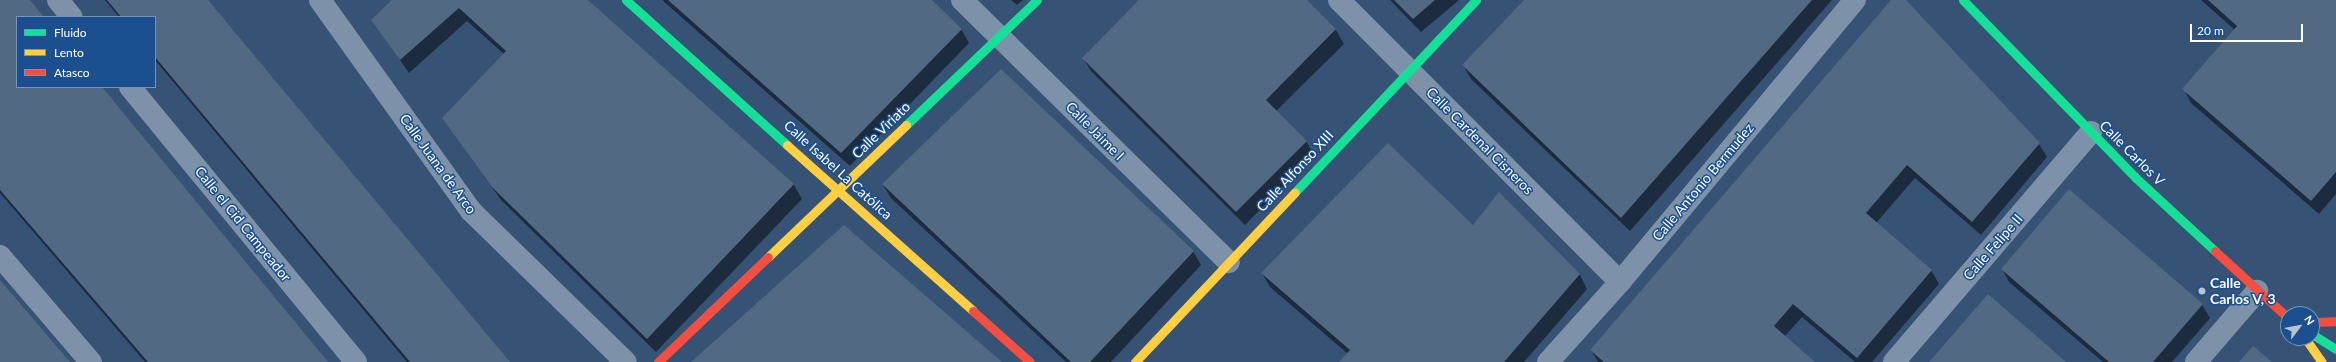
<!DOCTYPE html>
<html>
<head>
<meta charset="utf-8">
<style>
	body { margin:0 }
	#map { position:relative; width:2336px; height:362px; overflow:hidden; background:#365274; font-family:Lato,sans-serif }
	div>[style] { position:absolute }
	.shadow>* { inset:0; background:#0007 }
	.building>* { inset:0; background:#526984 }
	.street>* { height:22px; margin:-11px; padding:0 11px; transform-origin:11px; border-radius:11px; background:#7d92a8 }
	.fast>* { height:9px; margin:-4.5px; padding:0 4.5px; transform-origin:4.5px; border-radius:4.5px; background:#16e098 }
	.slow>* { height:9px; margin:-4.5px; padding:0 4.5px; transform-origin:4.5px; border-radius:4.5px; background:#ffcf43 }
	.jam>* { height:9px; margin:-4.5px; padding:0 4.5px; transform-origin:4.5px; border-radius:4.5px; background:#f24e42 }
	.dots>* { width:11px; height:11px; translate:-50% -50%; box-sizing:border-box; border:2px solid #1b4f8f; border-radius:50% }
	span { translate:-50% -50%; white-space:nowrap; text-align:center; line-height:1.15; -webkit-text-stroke:3px #1b4f8f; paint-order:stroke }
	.street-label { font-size:14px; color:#fff }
	.poi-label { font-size:14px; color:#fff; font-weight:700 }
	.left { translate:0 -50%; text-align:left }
	.legend { position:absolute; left:16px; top:16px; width:140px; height:72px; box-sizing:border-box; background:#1b4f8f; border:1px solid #7695bc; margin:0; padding:5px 7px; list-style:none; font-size:12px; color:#fff }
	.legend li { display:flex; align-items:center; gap:8px; height:20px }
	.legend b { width:20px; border:1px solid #7695bc }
	.north { position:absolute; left:2280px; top:306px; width:40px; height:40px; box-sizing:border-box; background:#1b4f8f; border:1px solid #7695bc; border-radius:50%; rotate:58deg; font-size:11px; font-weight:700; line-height:16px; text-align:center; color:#fff }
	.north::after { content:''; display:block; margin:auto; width:14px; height:18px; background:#b9c2ce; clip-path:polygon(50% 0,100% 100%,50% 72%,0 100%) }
	.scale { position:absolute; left:2190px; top:24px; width:113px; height:18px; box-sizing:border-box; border:2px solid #fff; border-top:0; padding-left:5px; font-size:12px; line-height:14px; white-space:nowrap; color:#fff; -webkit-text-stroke:3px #1b4f8f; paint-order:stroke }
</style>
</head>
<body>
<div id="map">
	<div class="shadow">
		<i style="clip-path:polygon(0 0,29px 0,43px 17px,17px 17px,17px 87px,100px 87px,326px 362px,145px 362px,0 193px)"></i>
		<i style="clip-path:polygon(105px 0,206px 0,509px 362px,407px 362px,155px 60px,155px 17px,119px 17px)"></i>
		<i style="clip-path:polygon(394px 0,586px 0,794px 185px,802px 199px,656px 352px,501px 200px,443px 118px,504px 54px,467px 21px,409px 73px,372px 20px)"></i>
		<i style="clip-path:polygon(662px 0,931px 0,961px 29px,969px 43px,850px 166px)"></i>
		<i style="clip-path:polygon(1011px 0,1023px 0,1017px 5px)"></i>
		<i style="clip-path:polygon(1140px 0,1305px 0,1336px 30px,1344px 44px,1276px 111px,1306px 141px,1314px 155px,1245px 225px,1091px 71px,1083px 58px)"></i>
		<i style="clip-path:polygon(1390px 0,1459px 0,1421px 32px)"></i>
		<i style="clip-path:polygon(1525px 0,1832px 0,1630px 231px,1471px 79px,1463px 65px)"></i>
		<i style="clip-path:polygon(1892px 0,1905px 0,2039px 144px,2047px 157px,1981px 235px,1915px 178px,1876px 223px,1931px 270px,1939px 284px,1872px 362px,1855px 362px,1802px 317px,1784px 337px,1813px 362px,1598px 362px,1591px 350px)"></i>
		<i style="clip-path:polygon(2201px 0,2336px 0,2336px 194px,2319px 214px,2191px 103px,2184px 89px,2235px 30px)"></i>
		<i style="clip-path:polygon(883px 185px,1193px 251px,1201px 265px,1111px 362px,1066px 362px,891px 198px)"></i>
		<i style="clip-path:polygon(1499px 194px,1580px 275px,1587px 289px,1524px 362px,1340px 362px,1348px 354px,1270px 287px,1262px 273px,1473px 226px)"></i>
		<i style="clip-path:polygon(2002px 269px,2202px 305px,2210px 318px,2172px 362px,2103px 362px,2009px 282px)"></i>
	</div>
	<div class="building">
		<i style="clip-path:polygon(0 0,30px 0,44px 17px,17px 17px,17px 87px,102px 87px,328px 362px,148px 362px,0 190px)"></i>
		<i style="clip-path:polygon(107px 0,208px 0,510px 362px,410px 362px,155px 57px,155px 17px,121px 17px)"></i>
		<i style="clip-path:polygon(392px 0,588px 0,794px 184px,647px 339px,492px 187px,442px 118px,506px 51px,459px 8px,400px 60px,371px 20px)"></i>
		<i style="clip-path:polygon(668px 0,932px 0,962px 29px,841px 153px)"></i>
		<i style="clip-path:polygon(1139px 0,1307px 0,1336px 29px,1266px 100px,1307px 141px,1236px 212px,1082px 58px)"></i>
		<i style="clip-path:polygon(1394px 0,1435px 0,1413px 19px)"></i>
		<i style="clip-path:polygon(1524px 0,1812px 0,1621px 218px,1462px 65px)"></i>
		<i style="clip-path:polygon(1891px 0,1906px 0,2040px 143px,1972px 222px,1907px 165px,1866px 213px,1932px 270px,1857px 358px,1793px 304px,1774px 326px,1815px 362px,1604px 362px,1590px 350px)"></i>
		<i style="clip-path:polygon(2208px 0,2336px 0,2336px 172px,2311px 201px,2182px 89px,2237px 26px)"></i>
		<i style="clip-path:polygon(1001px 69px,1194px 251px,1090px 362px,1071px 362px,882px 184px)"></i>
		<i style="clip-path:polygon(1388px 143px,1473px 225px,1499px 192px,1580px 274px,1504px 362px,1339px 362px,1350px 350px,1261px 273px)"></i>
		<i style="clip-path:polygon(2069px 189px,2203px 304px,2153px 362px,2109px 362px,2001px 269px)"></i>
		<i style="clip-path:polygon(844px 225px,1002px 362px,691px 362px)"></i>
		<i style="clip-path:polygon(0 280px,70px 362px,0 362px)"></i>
		<i style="clip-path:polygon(1988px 294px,2066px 362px,1929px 362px)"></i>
		<i style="clip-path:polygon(2253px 346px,2272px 362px,2239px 362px)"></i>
	</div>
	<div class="street">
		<i style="left:58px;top:0;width:22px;rotate:51deg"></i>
		<i style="left:320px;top:0;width:259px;rotate:54.4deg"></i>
		<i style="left:471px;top:211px;width:216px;rotate:44.3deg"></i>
		<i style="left:962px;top:0;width:374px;rotate:44.5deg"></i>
		<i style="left:1339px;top:0;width:398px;rotate:45.1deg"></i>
		<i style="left:130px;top:87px;width:356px;rotate:50.6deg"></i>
		<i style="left:0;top:256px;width:140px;rotate:49.4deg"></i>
		<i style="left:1548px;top:362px;width:108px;rotate:-48deg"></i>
		<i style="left:1620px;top:282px;width:367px;rotate:-50.2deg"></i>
		<i style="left:1894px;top:362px;width:303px;rotate:-49.4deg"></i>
		<i style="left:2196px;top:362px;width:94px;rotate:-49.3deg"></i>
	</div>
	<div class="fast">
		<i style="left:626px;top:0;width:217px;rotate:42deg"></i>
		<i style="left:1963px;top:0;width:248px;rotate:45.8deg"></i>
		<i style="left:2136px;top:178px;width:108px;rotate:42.7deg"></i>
		<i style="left:906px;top:125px;width:181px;rotate:-43.7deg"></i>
		<i style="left:1295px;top:192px;width:264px;rotate:-46.7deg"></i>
		<i style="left:2312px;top:334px;width:28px;rotate:32deg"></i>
	</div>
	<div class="slow">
		<i style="left:787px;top:145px;width:249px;rotate:41.7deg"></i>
		<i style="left:768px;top:257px;width:191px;rotate:-43.7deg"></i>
		<i style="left:2305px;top:338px;width:29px;rotate:55deg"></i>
		<i style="left:1135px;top:362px;width:233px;rotate:-46.7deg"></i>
	</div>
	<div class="jam">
		<i style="left:2215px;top:251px;width:99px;rotate:42.5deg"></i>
		<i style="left:973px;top:311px;width:76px;rotate:41.8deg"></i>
		<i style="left:2312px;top:322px;width:24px;rotate:-2deg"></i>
		<i style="left:658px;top:362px;width:152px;rotate:-43.7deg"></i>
	</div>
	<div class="dots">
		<i style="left:2202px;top:291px;background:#b9c2ce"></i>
	</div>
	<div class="street-label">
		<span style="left:881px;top:130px;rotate:-44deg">Calle Viriato</span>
		<span style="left:1095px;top:131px;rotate:45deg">Calle Jaime I</span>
		<span style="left:1480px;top:141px;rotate:45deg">Calle Cardenal Cisneros</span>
		<span style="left:2132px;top:153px;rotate:45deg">Calle Carlos V</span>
		<span style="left:438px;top:164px;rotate:54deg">Calle Juana de Arco</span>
		<span style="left:838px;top:170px;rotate:42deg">Calle Isabel La Católica</span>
		<span style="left:1295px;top:171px;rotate:-47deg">Calle Alfonso XIII</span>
		<span style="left:1703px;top:182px;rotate:-50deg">Calle Antonio Bermudez</span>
		<span style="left:243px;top:224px;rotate:51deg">Calle el Cid Campeador</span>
		<span style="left:1993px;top:247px;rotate:-49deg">Calle Felipe II</span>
	</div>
	<div class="poi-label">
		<span class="left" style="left:2210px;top:291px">Calle<br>Carlos V, 3</span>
	</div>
	<ul class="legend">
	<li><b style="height:5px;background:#16e098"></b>Fluido</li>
	<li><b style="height:5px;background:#ffcf43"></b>Lento</li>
	<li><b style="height:5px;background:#f24e42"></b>Atasco</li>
	</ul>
	<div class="north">N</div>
	<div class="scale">20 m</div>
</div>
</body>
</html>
